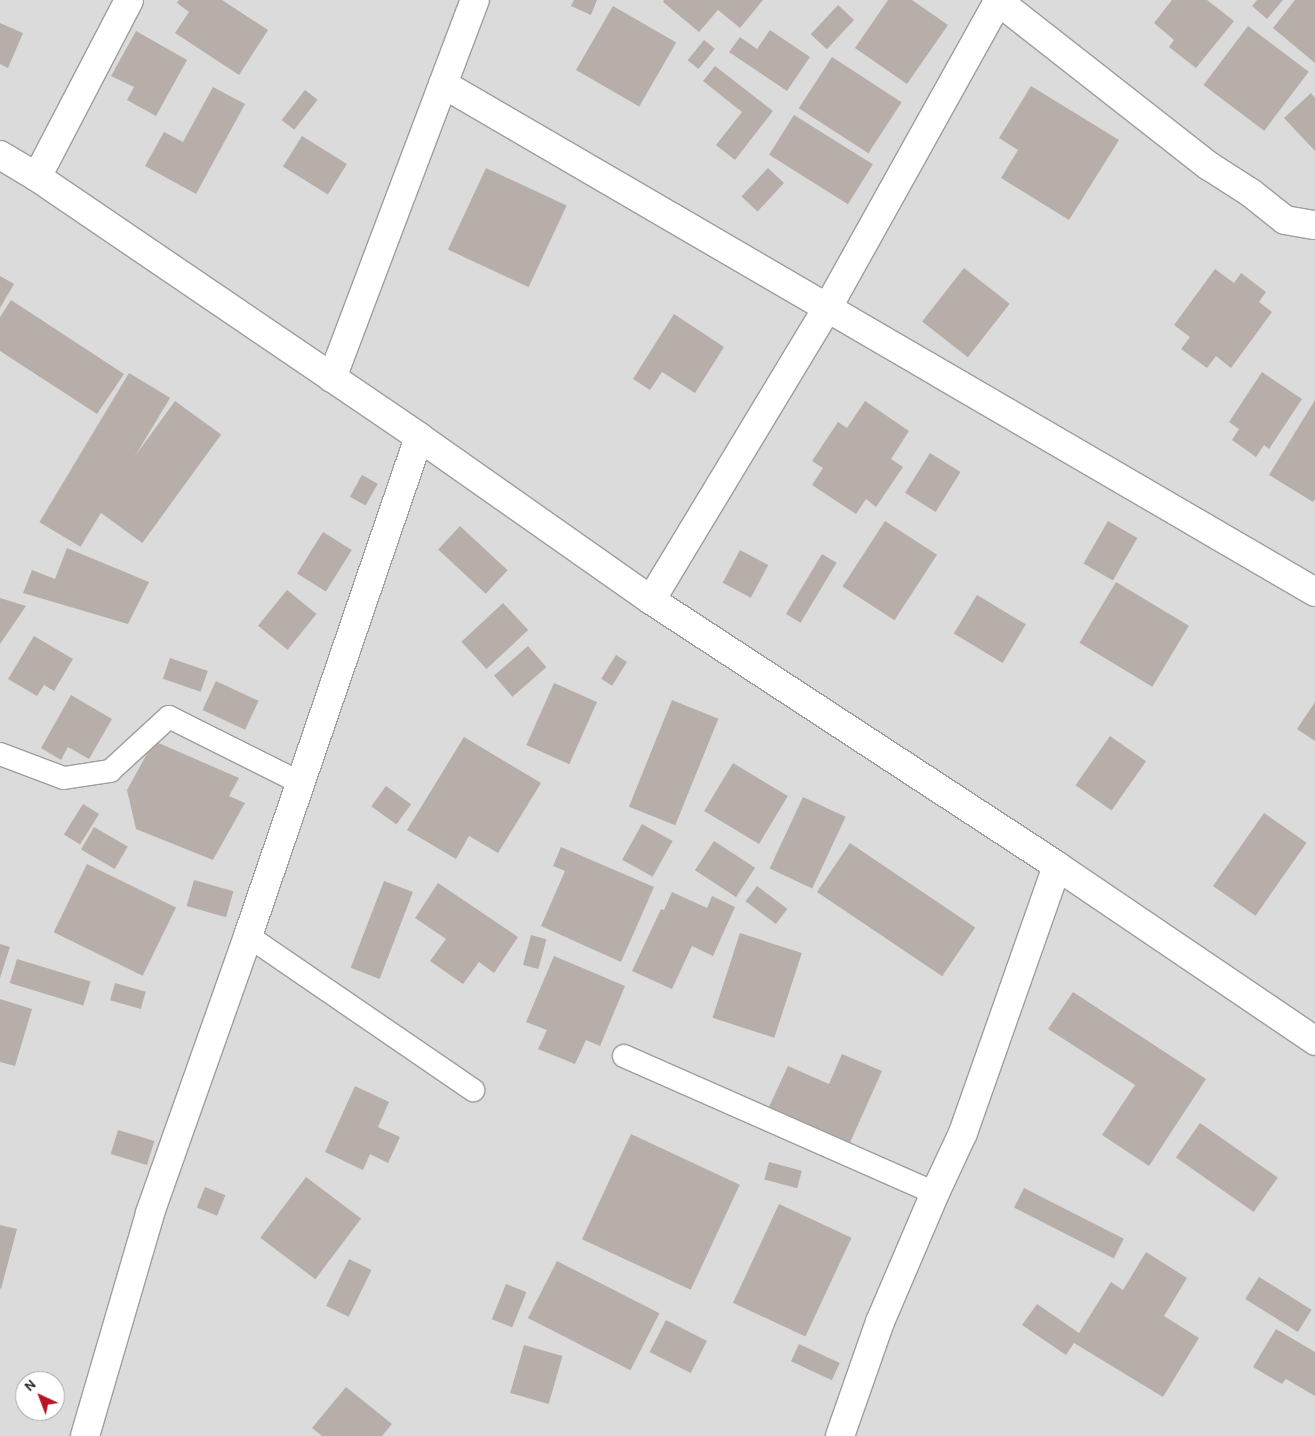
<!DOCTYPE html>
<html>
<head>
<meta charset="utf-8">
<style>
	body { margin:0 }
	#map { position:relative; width:1315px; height:1436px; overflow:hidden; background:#eee9e4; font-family:Karla,sans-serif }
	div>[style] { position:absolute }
	.residential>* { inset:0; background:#dbdbdb }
	.building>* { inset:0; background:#b7aeaa; transform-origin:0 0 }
	.roads { filter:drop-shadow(1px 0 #9e9e9e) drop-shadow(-1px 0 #9e9e9e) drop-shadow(0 1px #9e9e9e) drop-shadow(0 -1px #9e9e9e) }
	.service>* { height:22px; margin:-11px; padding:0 11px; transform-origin:11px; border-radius:11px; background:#fff }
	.minor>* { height:28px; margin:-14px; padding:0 14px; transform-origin:14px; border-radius:14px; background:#fff }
	.tertiary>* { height:28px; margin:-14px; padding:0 14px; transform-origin:14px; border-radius:14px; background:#fff }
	span { translate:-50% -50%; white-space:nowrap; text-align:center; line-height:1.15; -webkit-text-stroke:4.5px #fff; paint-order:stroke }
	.north { position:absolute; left:15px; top:1371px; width:50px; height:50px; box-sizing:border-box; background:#fff; border:1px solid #a5a5a5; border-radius:50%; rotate:317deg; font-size:14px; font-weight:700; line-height:20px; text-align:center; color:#1d1d1d }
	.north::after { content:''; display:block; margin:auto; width:18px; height:22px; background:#b71426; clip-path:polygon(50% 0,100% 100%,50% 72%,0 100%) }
</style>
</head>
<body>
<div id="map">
	<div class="residential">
		<i style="clip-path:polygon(evenodd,0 0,1315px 0,1315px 1436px,0 1436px,0 0,25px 1381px,55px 1381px,55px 1411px,25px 1411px,25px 1381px)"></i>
	</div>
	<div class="building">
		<i style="clip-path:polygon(179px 0,222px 0,268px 30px,239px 75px,175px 33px,189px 12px,177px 3px)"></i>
		<i style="clip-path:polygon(574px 0,597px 0,591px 15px,571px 6px)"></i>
		<i style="clip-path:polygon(664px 0,763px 0,740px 28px,718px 10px,699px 32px,663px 2px)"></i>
		<i style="clip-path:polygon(888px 0,912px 0,948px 25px,907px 84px,855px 48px)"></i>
		<i style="clip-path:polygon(1172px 0,1207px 0,1234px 21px,1196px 68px,1169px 47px,1174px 40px,1154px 23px)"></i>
		<i style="clip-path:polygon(1257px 0,1283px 0,1267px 19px,1252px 6px)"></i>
		<i style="clip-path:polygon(1295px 0,1315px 0,1315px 63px,1273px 28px)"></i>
		<i style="left:838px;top:5px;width:22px;height:40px;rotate:43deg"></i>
		<i style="left:613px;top:6px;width:73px;height:74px;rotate:30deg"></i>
		<i style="clip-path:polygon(0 23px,23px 33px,8px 68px,0 64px)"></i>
		<i style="left:1248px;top:26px;width:76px;height:74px;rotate:37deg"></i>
		<i style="clip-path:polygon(770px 30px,810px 57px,787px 91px,729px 52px,740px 37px,757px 49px)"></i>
		<i style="clip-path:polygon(136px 31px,187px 60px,156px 116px,127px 100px,134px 87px,111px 76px)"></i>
		<i style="left:704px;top:40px;width:14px;height:26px;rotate:39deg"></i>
		<i style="left:832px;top:57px;width:83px;height:61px;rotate:33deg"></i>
		<i style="clip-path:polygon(715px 66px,773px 111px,735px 160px,716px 145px,742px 112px,703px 81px)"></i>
		<i style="clip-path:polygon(1031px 86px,1119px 140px,1069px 220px,1001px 178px,1018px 150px,999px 138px)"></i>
		<i style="clip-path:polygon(213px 87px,245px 104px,196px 194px,145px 166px,164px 132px,183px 142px)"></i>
		<i style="left:305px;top:90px;width:16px;height:38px;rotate:38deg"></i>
		<i style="clip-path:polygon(1311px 93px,1315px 98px,1315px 151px,1284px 118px)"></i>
		<i style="left:794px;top:115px;width:93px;height:47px;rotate:32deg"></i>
		<i style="left:302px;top:136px;width:53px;height:36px;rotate:32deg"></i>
		<i style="left:486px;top:168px;width:89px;height:90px;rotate:25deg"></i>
		<i style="left:768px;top:168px;width:22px;height:39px;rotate:43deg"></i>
		<i style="left:964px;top:268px;width:58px;height:68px;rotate:38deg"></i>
		<i style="clip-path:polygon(1215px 269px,1234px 283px,1241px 273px,1266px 292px,1259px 302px,1272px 312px,1231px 368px,1216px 356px,1207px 368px,1181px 349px,1190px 337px,1174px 325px)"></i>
		<i style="clip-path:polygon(0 276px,14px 284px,0 308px)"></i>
		<i style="clip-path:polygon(11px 300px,124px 374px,97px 414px,0 351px,0 317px)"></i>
		<i style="clip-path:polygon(674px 314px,724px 347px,695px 393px,662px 372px,650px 390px,633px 379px)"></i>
		<i style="clip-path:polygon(1262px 372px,1302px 399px,1269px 449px,1264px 445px,1256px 457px,1232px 440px,1239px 429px,1229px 422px)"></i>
		<i style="left:129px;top:373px;width:48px;height:174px;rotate:31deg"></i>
		<i style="clip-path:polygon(1315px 400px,1315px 499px,1313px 502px,1269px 475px)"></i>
		<i style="left:175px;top:401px;width:57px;height:134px;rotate:36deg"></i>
		<i style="clip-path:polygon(865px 401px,909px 431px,891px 459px,903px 467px,876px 507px,866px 499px,856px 514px,812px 485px,823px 468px,812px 461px,838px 422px,847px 428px)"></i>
		<i style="left:930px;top:453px;width:36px;height:47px;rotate:32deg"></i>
		<i style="left:362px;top:475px;width:18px;height:25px;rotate:29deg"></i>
		<i style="left:885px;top:521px;width:62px;height:78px;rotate:33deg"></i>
		<i style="left:1108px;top:521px;width:34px;height:49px;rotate:30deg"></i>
		<i style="left:460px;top:526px;width:65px;height:32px;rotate:43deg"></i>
		<i style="left:323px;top:532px;width:34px;height:49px;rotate:32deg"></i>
		<i style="clip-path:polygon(67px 548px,149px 582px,128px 624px,23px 593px,32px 570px,55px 579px)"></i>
		<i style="left:740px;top:550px;width:32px;height:37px;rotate:28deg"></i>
		<i style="left:822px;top:554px;width:17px;height:70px;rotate:31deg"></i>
		<i style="left:1116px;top:582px;width:85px;height:71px;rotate:31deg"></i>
		<i style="left:287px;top:590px;width:38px;height:46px;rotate:39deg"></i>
		<i style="left:977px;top:595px;width:57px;height:45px;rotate:31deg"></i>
		<i style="clip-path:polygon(0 598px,26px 606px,0 644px)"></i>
		<i style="left:503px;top:603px;width:37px;height:57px;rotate:47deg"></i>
		<i style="clip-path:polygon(34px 636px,73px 659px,54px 691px,44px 685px,37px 696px,8px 679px)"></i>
		<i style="left:528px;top:646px;width:28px;height:45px;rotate:49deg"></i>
		<i style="left:616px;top:655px;width:13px;height:28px;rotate:32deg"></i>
		<i style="left:170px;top:658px;width:40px;height:22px;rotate:19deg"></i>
		<i style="left:216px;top:681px;width:47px;height:32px;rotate:25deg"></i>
		<i style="left:554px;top:683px;width:47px;height:68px;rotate:24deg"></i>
		<i style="clip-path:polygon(71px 695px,112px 719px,89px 759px,68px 747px,61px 760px,41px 748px)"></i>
		<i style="left:672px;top:700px;width:50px;height:115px;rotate:22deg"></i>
		<i style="clip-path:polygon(1315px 702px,1315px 741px,1297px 729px)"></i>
		<i style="left:1110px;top:736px;width:44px;height:60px;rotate:35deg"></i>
		<i style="clip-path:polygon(464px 737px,541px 783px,498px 853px,469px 836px,456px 859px,407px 830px)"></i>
		<i style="clip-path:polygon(154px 741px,239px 778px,229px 796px,245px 803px,213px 860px,136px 829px,127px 790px)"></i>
		<i style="left:733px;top:763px;width:64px;height:56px;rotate:31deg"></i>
		<i style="left:386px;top:786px;width:31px;height:25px;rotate:36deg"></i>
		<i style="left:803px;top:797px;width:47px;height:79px;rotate:25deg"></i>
		<i style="left:83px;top:804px;width:19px;height:36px;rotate:32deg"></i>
		<i style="left:1264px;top:813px;width:52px;height:89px;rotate:35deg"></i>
		<i style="left:642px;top:824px;width:35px;height:41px;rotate:29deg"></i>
		<i style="left:94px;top:827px;width:39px;height:26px;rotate:30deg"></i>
		<i style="left:714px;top:841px;width:49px;height:35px;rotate:33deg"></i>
		<i style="left:850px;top:843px;width:151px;height:59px;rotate:34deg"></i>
		<i style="clip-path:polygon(561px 847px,654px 887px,621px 962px,541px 926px,565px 871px,553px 866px)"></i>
		<i style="left:87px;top:864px;width:99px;height:76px;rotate:26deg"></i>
		<i style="left:194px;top:880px;width:41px;height:27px;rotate:16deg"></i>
		<i style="left:384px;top:881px;width:31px;height:93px;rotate:21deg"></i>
		<i style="clip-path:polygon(438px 883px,518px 937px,494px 973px,479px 962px,463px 984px,430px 961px,446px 939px,415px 918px)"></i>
		<i style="left:757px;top:886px;width:38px;height:19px;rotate:37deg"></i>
		<i style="clip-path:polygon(672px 892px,707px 908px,712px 896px,735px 907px,713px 956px,692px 946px,672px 989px,632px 971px,661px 909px,664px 910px)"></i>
		<i style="left:740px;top:933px;width:65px;height:89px;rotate:18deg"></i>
		<i style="left:531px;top:935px;width:16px;height:31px;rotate:15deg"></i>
		<i style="clip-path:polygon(0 944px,10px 947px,0 978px)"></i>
		<i style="clip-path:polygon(554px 956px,625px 986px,600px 1046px,586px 1040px,575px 1064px,538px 1049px,547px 1030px,526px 1022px)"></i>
		<i style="left:17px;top:959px;width:77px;height:25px;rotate:17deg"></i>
		<i style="left:115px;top:983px;width:32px;height:18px;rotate:16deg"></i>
		<i style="clip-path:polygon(1073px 992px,1206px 1079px,1149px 1166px,1102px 1135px,1135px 1085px,1048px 1029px)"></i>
		<i style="clip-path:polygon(0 999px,32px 1009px,15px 1066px,0 1062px)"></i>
		<i style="clip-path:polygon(842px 1054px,882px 1071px,848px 1147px,767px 1111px,788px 1066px,829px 1084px)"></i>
		<i style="clip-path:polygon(355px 1086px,389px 1102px,378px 1127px,400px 1137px,388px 1163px,370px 1154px,363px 1170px,325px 1152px)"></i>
		<i style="left:1200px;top:1123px;width:95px;height:42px;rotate:35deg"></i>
		<i style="left:118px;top:1130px;width:38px;height:25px;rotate:17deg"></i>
		<i style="left:631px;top:1134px;width:120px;height:116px;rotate:25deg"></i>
		<i style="left:769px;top:1162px;width:34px;height:18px;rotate:15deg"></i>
		<i style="left:306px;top:1177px;width:69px;height:76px;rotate:37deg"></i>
		<i style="left:205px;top:1187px;width:22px;height:22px;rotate:22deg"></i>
		<i style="left:1024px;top:1188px;width:112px;height:22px;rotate:27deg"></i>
		<i style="left:779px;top:1204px;width:80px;height:109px;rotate:25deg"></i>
		<i style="clip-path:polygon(0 1225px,17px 1229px,1px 1289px,0 1288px)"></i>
		<i style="clip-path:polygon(1146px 1252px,1187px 1278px,1164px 1316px,1199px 1338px,1163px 1397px,1074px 1343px,1066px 1355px,1022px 1325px,1037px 1304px,1079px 1333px,1111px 1282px,1123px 1290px)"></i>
		<i style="left:349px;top:1259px;width:25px;height:52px;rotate:26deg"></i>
		<i style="left:557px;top:1261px;width:115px;height:64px;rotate:27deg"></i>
		<i style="left:1259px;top:1277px;width:62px;height:26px;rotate:32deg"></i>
		<i style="left:506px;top:1284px;width:22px;height:38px;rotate:22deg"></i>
		<i style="left:666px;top:1320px;width:46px;height:36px;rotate:27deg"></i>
		<i style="clip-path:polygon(1276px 1329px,1315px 1352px,1315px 1396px,1286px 1379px,1282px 1384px,1253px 1367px)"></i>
		<i style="left:799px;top:1344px;width:45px;height:19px;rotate:25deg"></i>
		<i style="left:524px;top:1345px;width:40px;height:50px;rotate:16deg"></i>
		<i style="clip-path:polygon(346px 1387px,392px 1424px,382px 1436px,322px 1436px,312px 1428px)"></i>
	</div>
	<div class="roads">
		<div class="service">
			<i style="left:0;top:754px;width:68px;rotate:20.6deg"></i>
			<i style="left:64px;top:778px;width:47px;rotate:-8.7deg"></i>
			<i style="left:110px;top:771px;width:80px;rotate:-42.5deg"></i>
			<i style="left:169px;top:717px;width:148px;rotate:26.6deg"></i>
			<i style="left:248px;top:936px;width:273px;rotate:34.4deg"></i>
			<i style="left:624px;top:1056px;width:340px;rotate:23.8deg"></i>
		</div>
		<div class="minor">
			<i style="left:997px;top:0;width:269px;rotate:38.1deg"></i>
			<i style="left:1209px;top:166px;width:50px;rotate:32.7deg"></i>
			<i style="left:1251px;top:193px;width:43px;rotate:38.5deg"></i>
			<i style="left:1285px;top:220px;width:29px;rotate:10deg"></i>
			<i style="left:443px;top:84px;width:1009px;rotate:30.22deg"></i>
			<i style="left:37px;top:177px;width:199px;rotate:-62.5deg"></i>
			<i style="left:332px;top:378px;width:404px;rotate:-69.3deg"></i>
			<i style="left:651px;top:600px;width:342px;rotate:-58.9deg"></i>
			<i style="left:828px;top:307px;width:351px;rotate:-60.9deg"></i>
			<i style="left:85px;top:1436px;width:232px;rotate:-73.7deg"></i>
			<i style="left:150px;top:1213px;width:294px;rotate:-70.5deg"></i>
			<i style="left:248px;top:936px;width:527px;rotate:-71.08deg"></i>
			<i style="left:840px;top:1436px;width:121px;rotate:-70.7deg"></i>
			<i style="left:880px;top:1322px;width:140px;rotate:-66.9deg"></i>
			<i style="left:935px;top:1193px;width:66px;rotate:-65deg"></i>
			<i style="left:963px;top:1133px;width:283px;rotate:-70.6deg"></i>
		</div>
		<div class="tertiary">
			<i style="left:0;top:155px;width:43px;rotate:30.7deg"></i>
			<i style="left:37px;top:177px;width:462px;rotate:34.2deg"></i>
			<i style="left:419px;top:437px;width:284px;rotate:35.1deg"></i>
			<i style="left:651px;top:600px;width:485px;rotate:33.2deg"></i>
			<i style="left:1057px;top:866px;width:312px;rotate:34.1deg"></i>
		</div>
	</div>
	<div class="north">N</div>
</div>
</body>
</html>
